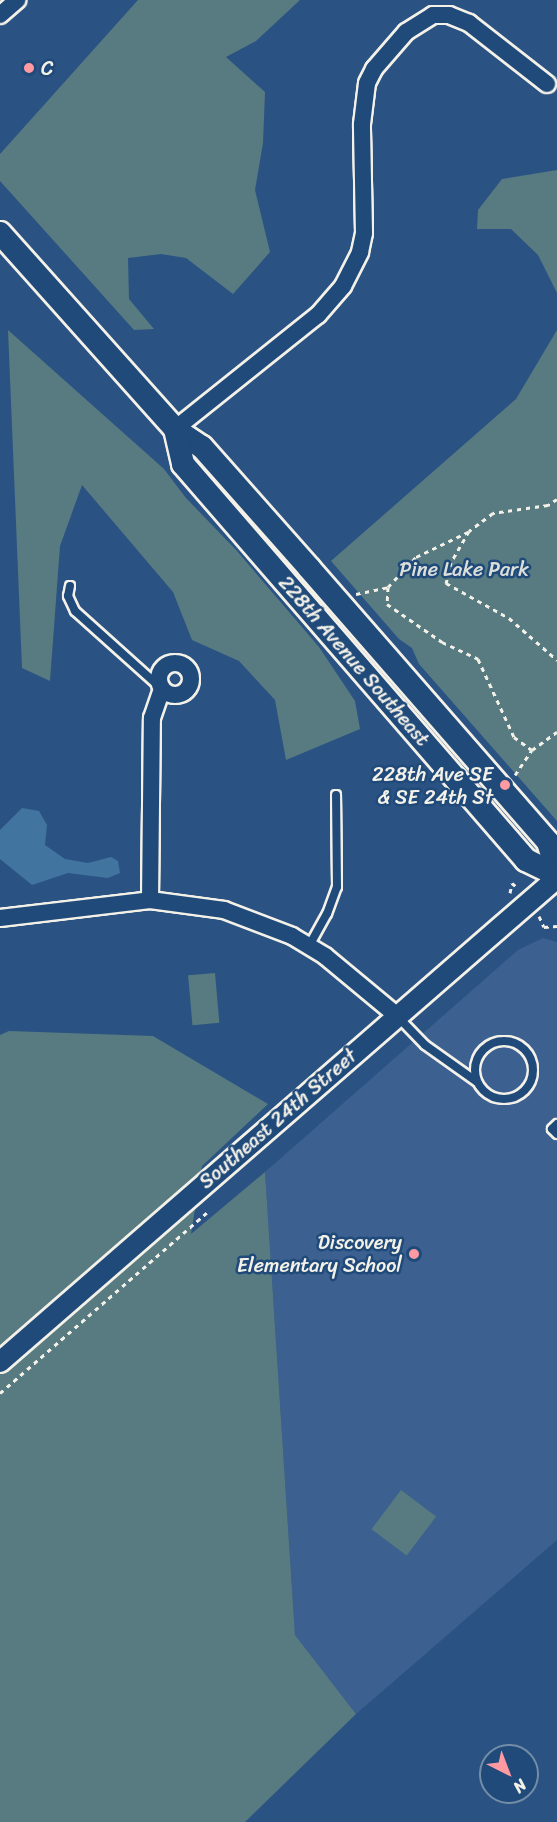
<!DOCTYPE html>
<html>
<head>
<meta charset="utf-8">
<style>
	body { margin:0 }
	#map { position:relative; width:557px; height:1822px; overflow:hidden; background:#2a5383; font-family:Sriracha,sans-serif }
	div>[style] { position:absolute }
	.built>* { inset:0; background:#3c6190 }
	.green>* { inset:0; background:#577b81; transform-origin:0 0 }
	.water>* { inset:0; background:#41749e }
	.path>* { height:3px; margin-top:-1.5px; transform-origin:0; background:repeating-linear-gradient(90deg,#f4f1e8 0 4.5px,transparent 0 9px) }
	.roads { filter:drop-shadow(2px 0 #f4f1e8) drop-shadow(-2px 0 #f4f1e8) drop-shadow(0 2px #f4f1e8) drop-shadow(0 -2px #f4f1e8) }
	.service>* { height:8px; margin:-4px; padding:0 4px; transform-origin:4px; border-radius:4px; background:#1f4a7a }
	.service>.ring { margin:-4px; padding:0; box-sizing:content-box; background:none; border:8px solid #1f4a7a; border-radius:50% }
	.minor>* { height:16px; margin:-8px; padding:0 8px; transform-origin:8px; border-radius:8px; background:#1f4a7a }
	.minor>.ring { margin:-8px; padding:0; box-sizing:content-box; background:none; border:16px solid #1f4a7a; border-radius:50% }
	.tertiary>* { height:20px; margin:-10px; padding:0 10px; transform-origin:10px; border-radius:10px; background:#1f4a7a }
	.secondary>* { height:22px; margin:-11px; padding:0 11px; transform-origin:11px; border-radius:11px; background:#1f4a7a }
	.dots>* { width:16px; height:16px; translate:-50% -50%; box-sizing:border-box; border:3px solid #1f4a7a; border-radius:50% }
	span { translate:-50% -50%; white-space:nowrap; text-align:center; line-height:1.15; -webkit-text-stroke:5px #1f4a7a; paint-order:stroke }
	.poi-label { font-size:20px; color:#f4f1e8 }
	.left { translate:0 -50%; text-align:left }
	.right { translate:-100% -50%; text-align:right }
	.park-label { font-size:20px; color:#dcdfd9 }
	.street-label { font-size:20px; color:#f4f1e8 }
	.north { position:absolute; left:479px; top:1744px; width:60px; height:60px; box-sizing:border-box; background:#1f4a7a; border:2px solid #748da6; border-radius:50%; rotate:138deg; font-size:16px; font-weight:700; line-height:24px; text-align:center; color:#f4f1e8 }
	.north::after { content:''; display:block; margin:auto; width:21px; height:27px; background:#ff9aa2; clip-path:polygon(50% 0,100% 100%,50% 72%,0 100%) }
</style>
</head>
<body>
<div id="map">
	<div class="built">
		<i style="clip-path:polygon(543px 938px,557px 942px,557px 1540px,356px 1714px,295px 1635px,265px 1172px,518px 950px)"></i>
	</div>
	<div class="green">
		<i style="clip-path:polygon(138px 0,300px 0,256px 41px,226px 57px,265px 92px,263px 143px,255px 190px,270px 252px,233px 294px,186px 258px,161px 254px,128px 258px,129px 299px,154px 329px,134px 330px,0 181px,0 154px)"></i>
		<i style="clip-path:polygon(557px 170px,557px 293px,538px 255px,511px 229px,477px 229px,478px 210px,502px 179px)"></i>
		<i style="clip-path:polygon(8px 330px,164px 469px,186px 498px,237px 551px,319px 647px,355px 701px,360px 729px,286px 760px,275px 700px,239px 661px,192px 640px,173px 592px,82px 485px,60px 546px,50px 681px,22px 668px)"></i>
		<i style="clip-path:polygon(557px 330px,557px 821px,419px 664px,412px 648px,399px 639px,331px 561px,516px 399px)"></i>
		<i style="left:215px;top:973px;width:50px;height:27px;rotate:85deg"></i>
		<i style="clip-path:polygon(9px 1031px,153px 1036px,268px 1104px,202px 1166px,191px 1234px,265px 1172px,295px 1635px,356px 1714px,245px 1822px,0 1822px,0 1035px)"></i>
		<i style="left:401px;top:1490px;width:44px;height:49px;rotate:37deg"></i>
	</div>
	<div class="water">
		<i style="clip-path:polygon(22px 808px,39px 811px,47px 825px,45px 845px,65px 859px,88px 863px,111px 857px,118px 861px,120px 873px,108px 878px,68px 873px,32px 885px,0 859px,0 830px)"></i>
	</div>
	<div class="path">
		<i style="left:557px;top:499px;width:11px;rotate:146deg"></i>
		<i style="left:548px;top:505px;width:56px;rotate:171.7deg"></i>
		<i style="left:493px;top:513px;width:30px;rotate:143deg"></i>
		<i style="left:469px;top:531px;width:36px;rotate:120deg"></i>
		<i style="left:451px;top:562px;width:22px;rotate:103deg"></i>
		<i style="left:446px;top:583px;width:72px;rotate:29.1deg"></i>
		<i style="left:509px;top:618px;width:64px;rotate:41.2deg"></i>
		<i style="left:388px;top:587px;width:17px;rotate:93deg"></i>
		<i style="left:387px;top:604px;width:67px;rotate:34.6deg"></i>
		<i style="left:442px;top:642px;width:40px;rotate:25deg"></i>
		<i style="left:478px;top:659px;width:86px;rotate:65.2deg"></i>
		<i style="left:514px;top:737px;width:22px;rotate:36deg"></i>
		<i style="left:356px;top:594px;width:33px;rotate:-12deg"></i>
		<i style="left:388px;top:587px;width:41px;rotate:-47deg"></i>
		<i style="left:416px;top:557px;width:58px;rotate:-25.7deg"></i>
		<i style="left:515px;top:775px;width:30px;rotate:-56deg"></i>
		<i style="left:532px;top:750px;width:31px;rotate:-36deg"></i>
		<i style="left:510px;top:893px;width:10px;rotate:-79deg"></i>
		<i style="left:512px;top:883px;width:9px;rotate:41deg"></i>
		<i style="left:539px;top:916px;width:12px;rotate:66deg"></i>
		<i style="left:544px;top:927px;width:13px;rotate:-4deg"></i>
		<i style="left:0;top:1393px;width:279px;rotate:-41.1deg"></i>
	</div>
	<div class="roads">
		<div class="service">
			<i style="left:70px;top:586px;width:10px;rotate:101deg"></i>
			<i style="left:68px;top:596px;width:17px;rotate:65deg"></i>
			<i style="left:75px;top:611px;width:117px;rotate:41.9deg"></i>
			<i style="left:309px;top:946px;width:37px;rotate:-61deg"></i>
			<i style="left:327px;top:914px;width:29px;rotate:-70deg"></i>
			<i style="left:337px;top:887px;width:92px;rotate:-90.6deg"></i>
			<i style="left:397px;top:1016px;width:40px;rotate:46deg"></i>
			<i style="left:425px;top:1045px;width:64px;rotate:35.4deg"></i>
			<i class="ring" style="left:475px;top:1041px;width:50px;height:50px"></i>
			<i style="left:557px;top:1124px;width:7px;rotate:135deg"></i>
			<i style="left:552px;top:1129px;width:7px;rotate:45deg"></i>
		</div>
		<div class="minor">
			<i style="left:0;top:15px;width:23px;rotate:-41deg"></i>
			<i style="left:175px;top:429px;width:183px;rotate:-38.6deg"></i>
			<i style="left:318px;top:315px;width:38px;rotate:-49deg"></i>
			<i style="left:343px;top:286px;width:38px;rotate:-63deg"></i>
			<i style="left:360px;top:252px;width:19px;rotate:-78deg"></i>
			<i style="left:364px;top:233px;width:109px;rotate:-91.1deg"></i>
			<i style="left:362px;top:124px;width:41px;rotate:-83deg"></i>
			<i style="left:367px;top:83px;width:16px;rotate:-63deg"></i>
			<i style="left:374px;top:69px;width:49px;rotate:-49.1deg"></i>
			<i style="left:406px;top:32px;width:32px;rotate:-32deg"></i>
			<i style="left:433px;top:15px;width:16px"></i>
			<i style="left:449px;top:15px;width:22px;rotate:22deg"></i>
			<i style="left:469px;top:23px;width:99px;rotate:38deg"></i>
			<i class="ring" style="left:159px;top:663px;width:16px;height:16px"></i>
			<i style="left:150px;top:900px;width:182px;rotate:-89.4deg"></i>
			<i style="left:152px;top:718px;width:31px;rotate:-71deg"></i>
			<i style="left:0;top:918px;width:151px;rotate:-6.8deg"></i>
			<i style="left:150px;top:900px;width:75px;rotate:7.7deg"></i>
			<i style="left:224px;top:910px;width:73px;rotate:20.9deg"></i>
			<i style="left:292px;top:936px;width:39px;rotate:31deg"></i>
			<i style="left:325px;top:956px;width:92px;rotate:39.7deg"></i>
		</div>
		<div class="tertiary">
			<i style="left:0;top:1362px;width:738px;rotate:-40.99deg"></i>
		</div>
		<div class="secondary">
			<i style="left:0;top:233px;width:263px;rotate:48.2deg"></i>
			<i style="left:175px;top:429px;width:32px;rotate:34deg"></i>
			<i style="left:202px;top:447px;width:162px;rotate:48.5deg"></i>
			<i style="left:309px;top:568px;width:364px;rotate:48.9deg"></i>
			<i style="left:548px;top:842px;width:30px;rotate:73deg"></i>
			<i style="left:175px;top:429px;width:36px;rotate:77deg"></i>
			<i style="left:183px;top:464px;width:524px;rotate:49.1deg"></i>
			<i style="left:526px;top:860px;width:34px;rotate:26deg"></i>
		</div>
	</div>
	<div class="dots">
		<i style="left:29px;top:68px;background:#ff9aa2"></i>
		<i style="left:505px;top:785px;background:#ff9aa2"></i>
		<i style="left:414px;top:1254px;background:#ff9aa2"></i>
	</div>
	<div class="poi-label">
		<span class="left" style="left:41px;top:68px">C</span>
		<span class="right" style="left:493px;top:786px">228th Ave SE<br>&amp; SE 24th St</span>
		<span class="right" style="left:402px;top:1254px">Discovery<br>Elementary School</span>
	</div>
	<div class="park-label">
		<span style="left:464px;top:569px">Pine Lake Park</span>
	</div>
	<div class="street-label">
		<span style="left:354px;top:661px;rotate:49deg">228th Avenue Southeast</span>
		<span style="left:278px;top:1119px;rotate:-41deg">Southeast 24th Street</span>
	</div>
	<div class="north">N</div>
</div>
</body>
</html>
